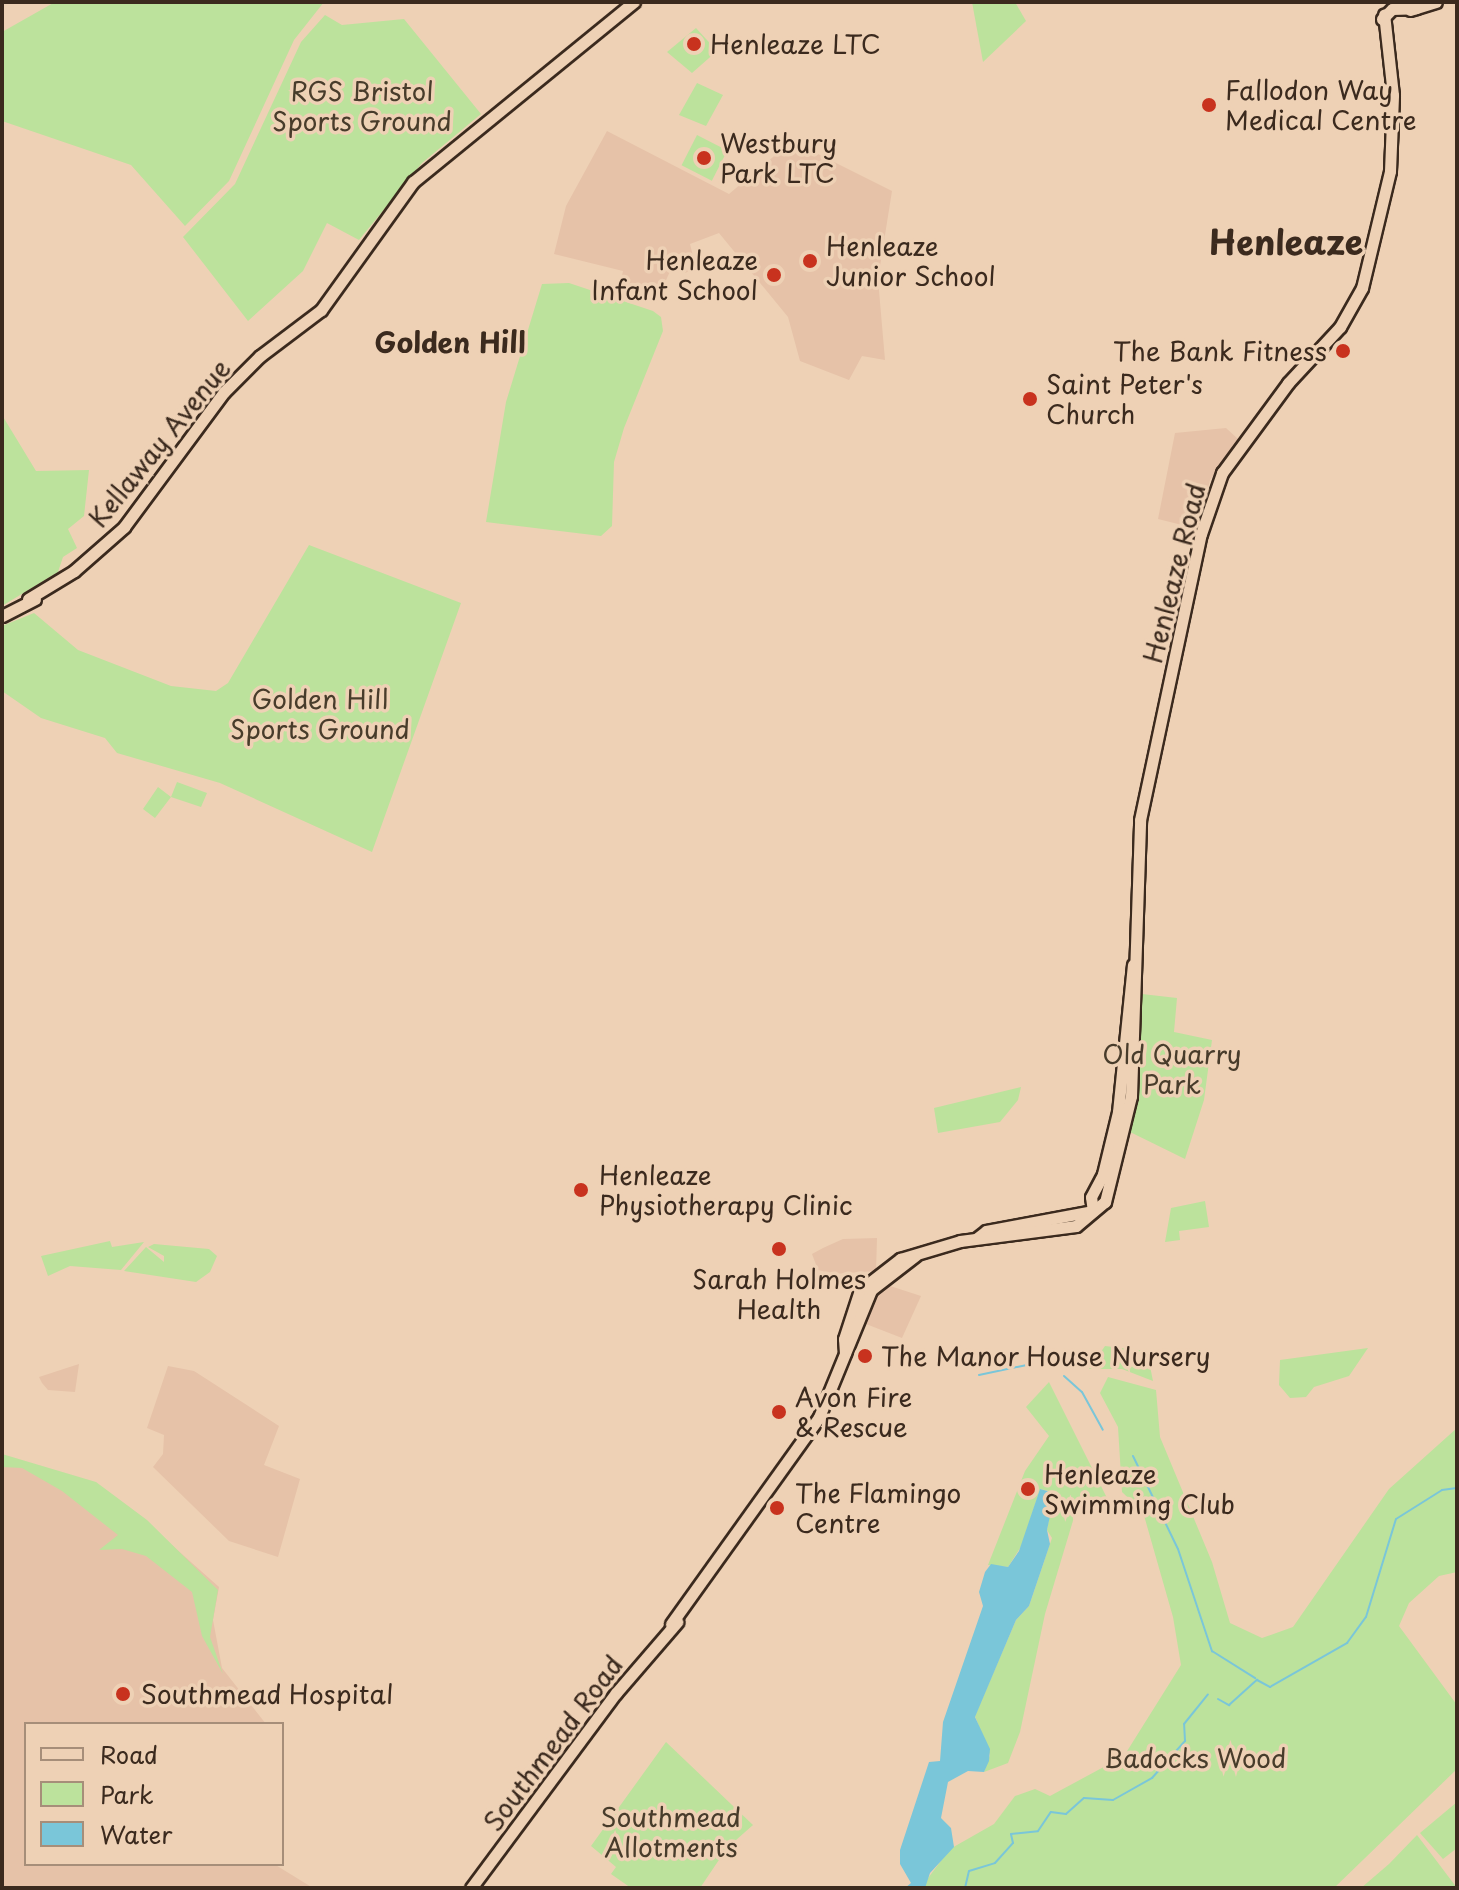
<!DOCTYPE html>
<html>
<head>
<meta charset="utf-8">
<style>
	body { margin:0 }
	#map { position:relative; width:1459px; height:1890px; overflow:hidden; background:#eed1b5; font-family:"Playpen Sans",sans-serif }
	div>[style] { position:absolute }
	.built>* { inset:0; background:#e6c2a8 }
	.green>* { inset:0; background:#bce29c; transform-origin:0 0 }
	.water>* { inset:0; background:#7ac6d9 }
	.stream>* { height:2px; margin:-1px; padding:0 1px; transform-origin:1px; border-radius:1px; background:#7ac6d9 }
	.roads { filter:drop-shadow(2px 0 #3b2a1e) drop-shadow(-2px 0 #3b2a1e) drop-shadow(0 2px #3b2a1e) drop-shadow(0 -2px #3b2a1e) }
	.secondary>* { height:11px; margin:-5.5px; padding:0 5.5px; transform-origin:5.5px; border-radius:5.5px; background:#eed1b5 }
	.dots>* { width:22px; height:22px; translate:-50% -50%; box-sizing:border-box; border:4px solid #eed1b5; border-radius:50% }
	span { translate:-50% -50%; white-space:nowrap; text-align:center; line-height:1.15; -webkit-text-stroke:7px #eed1b5; paint-order:stroke }
	.poi-label { font-size:26px; color:#3b2a1e }
	.left { translate:0 -50%; text-align:left }
	.right { translate:-100% -50%; text-align:right }
	.park-label { font-size:26px; color:#483c2b }
	.street-label { font-size:26px; color:#3b2a1e }
	.neighbourhood-label { font-size:28px; color:#3b2a1e; font-weight:700 }
	.district-label { font-size:34px; color:#3b2a1e; font-weight:700 }
	.frame { position:absolute; inset:0; border:4px solid #3b2a1e; pointer-events:none }
	.legend { position:absolute; left:24px; top:1722px; width:260px; height:144px; box-sizing:border-box; background:#eed1b5; border:2px solid #a68e79; margin:0; padding:10px 14px; list-style:none; font-size:24px; color:#3b2a1e }
	.legend li { display:flex; align-items:center; gap:16px; height:40px }
	.legend b { width:40px; border:2px solid #a68e79 }
</style>
</head>
<body>
<div id="map">
	<div class="built">
		<i style="clip-path:polygon(607px 131px,729px 194px,792px 141px,892px 191px,878px 279px,885px 360px,862px 356px,849px 380px,800px 361px,788px 317px,719px 233px,690px 244px,696px 268px,685px 273px,671px 269px,656px 303px,619px 290px,623px 271px,554px 254px,566px 206px)"></i>
		<i style="clip-path:polygon(1226px 428px,1238px 439px,1210px 480px,1198px 529px,1158px 519px,1175px 433px)"></i>
		<i style="clip-path:polygon(877px 1238px,876px 1271px,834px 1274px,818px 1270px,812px 1254px,823px 1248px,843px 1239px)"></i>
		<i style="clip-path:polygon(887px 1285px,921px 1296px,902px 1338px,866px 1324px,879px 1289px)"></i>
		<i style="clip-path:polygon(79px 1364px,75px 1392px,48px 1390px,42px 1383px,39px 1377px)"></i>
		<i style="clip-path:polygon(168px 1366px,194px 1371px,279px 1426px,264px 1465px,300px 1479px,278px 1557px,229px 1541px,153px 1467px,163px 1454px,164px 1435px,147px 1428px)"></i>
		<i style="clip-path:polygon(2px 1458px,138px 1515px,219px 1587px,213px 1620px,222px 1668px,266px 1724px,26px 1724px,26px 1864px,274px 1864px,313px 1888px,2px 1888px)"></i>
	</div>
	<div class="green">
		<i style="clip-path:polygon(55px 2px,324px 2px,294px 40px,229px 181px,185px 226px,131px 165px,2px 121px,2px 32px)"></i>
		<i style="clip-path:polygon(972px 2px,1015px 2px,1026px 21px,983px 62px)"></i>
		<i style="clip-path:polygon(325px 15px,342px 25px,404px 19px,481px 114px,422px 163px,359px 240px,327px 223px,303px 271px,248px 321px,183px 237px,235px 184px,301px 42px)"></i>
		<i style="clip-path:polygon(696px 28px,717px 51px,692px 73px,667px 52px)"></i>
		<i style="clip-path:polygon(697px 83px,723px 95px,706px 126px,679px 115px)"></i>
		<i style="left:697px;top:135px;width:34px;height:34px;rotate:27deg"></i>
		<i style="clip-path:polygon(569px 283px,653px 311px,661px 317px,663px 331px,624px 428px,614px 462px,612px 526px,601px 536px,486px 522px,506px 402px,542px 284px)"></i>
		<i style="clip-path:polygon(2px 415px,36px 471px,89px 470px,84px 516px,68px 529px,77px 548px,63px 557px,58px 572px,2px 606px)"></i>
		<i style="clip-path:polygon(309px 545px,461px 603px,372px 852px,220px 783px,117px 753px,105px 738px,41px 718px,2px 691px,2px 626px,34px 613px,78px 650px,171px 686px,216px 691px,228px 683px)"></i>
		<i style="clip-path:polygon(177px 782px,207px 793px,201px 807px,171px 797px,155px 818px,143px 809px,158px 787px,171px 797px)"></i>
		<i style="clip-path:polygon(1142px 994px,1177px 998px,1174px 1032px,1212px 1040px,1204px 1100px,1185px 1159px,1128px 1131px)"></i>
		<i style="clip-path:polygon(1021px 1087px,1018px 1100px,1000px 1122px,938px 1133px,934px 1108px)"></i>
		<i style="clip-path:polygon(1205px 1201px,1209px 1227px,1179px 1231px,1180px 1240px,1165px 1242px,1171px 1208px)"></i>
		<i style="clip-path:polygon(110px 1241px,112px 1247px,144px 1242px,121px 1270px,70px 1266px,48px 1276px,41px 1256px)"></i>
		<i style="clip-path:polygon(154px 1244px,209px 1249px,217px 1256px,210px 1272px,196px 1282px,124px 1271px,146px 1247px,164px 1262px,164px 1256px,148px 1247px)"></i>
		<i style="clip-path:polygon(1105px 1346px,1147px 1351px,1153px 1381px,1122px 1369px,1089px 1369px)"></i>
		<i style="clip-path:polygon(1368px 1348px,1349px 1376px,1314px 1387px,1306px 1397px,1290px 1398px,1279px 1385px,1280px 1360px)"></i>
		<i style="clip-path:polygon(1108px 1377px,1156px 1390px,1160px 1437px,1212px 1562px,1230px 1623px,1262px 1638px,1293px 1627px,1389px 1489px,1457px 1428px,1457px 1572px,1439px 1576px,1409px 1603px,1399px 1626px,1457px 1705px,1457px 1769px,1334px 1888px,922px 1886px,950px 1849px,994px 1824px,1015px 1796px,1035px 1789px,1050px 1796px,1124px 1756px,1181px 1665px,1173px 1617px,1143px 1512px,1122px 1492px,1118px 1427px,1100px 1393px)"></i>
		<i style="clip-path:polygon(1049px 1382px,1108px 1500px,1078px 1504px,1045px 1614px,1020px 1732px,1008px 1763px,984px 1772px,990px 1755px,975px 1716px,1016px 1620px,1029px 1606px,1052px 1538px,1047px 1530px,1054px 1492px,1040px 1489px,1022px 1545px,1008px 1567px,988px 1565px,1025px 1471px,1049px 1436px,1026px 1407px)"></i>
		<i style="clip-path:polygon(2px 1454px,96px 1482px,147px 1520px,218px 1590px,210px 1637px,223px 1674px,202px 1636px,192px 1592px,146px 1556px,122px 1549px,99px 1550px,118px 1535px,62px 1491px,22px 1468px,2px 1467px)"></i>
		<i style="clip-path:polygon(666px 1742px,753px 1825px,727px 1848px,700px 1888px,631px 1888px,611px 1874px,616px 1867px,591px 1846px)"></i>
		<i style="clip-path:polygon(1457px 1802px,1457px 1848px,1443px 1859px,1420px 1833px)"></i>
		<i style="clip-path:polygon(1417px 1835px,1457px 1888px,1361px 1888px,1389px 1864px)"></i>
	</div>
	<div class="water">
		<i style="clip-path:polygon(1040px 1489px,1055px 1493px,1047px 1530px,1050px 1544px,1029px 1606px,1016px 1620px,975px 1717px,990px 1749px,989px 1761px,984px 1772px,968px 1771px,948px 1782px,941px 1818px,951px 1828px,954px 1847px,930px 1873px,925px 1888px,905px 1888px,911px 1883px,900px 1864px,900px 1850px,929px 1762px,940px 1761px,943px 1722px,983px 1606px,979px 1592px,985px 1572px,991px 1564px,1008px 1567px,1019px 1551px)"></i>
	</div>
	<div class="stream">
		<i style="left:979px;top:1375px;width:49px;rotate:-11.8deg"></i>
		<i style="left:1064px;top:1376px;width:24px;rotate:42deg"></i>
		<i style="left:1082px;top:1392px;width:43px;rotate:61.1deg"></i>
		<i style="left:1133px;top:1456px;width:103px;rotate:64.2deg"></i>
		<i style="left:1178px;top:1549px;width:108px;rotate:71.6deg"></i>
		<i style="left:1212px;top:1651px;width:51px;rotate:32.1deg"></i>
		<i style="left:1218px;top:1699px;width:13px;rotate:29deg"></i>
		<i style="left:1229px;top:1705px;width:38px;rotate:-42deg"></i>
		<i style="left:1257px;top:1680px;width:15px;rotate:28deg"></i>
		<i style="left:1270px;top:1687px;width:89px;rotate:-29.7deg"></i>
		<i style="left:1347px;top:1643px;width:32px;rotate:-54deg"></i>
		<i style="left:1366px;top:1617px;width:102px;rotate:-73deg"></i>
		<i style="left:1396px;top:1519px;width:54px;rotate:-32.2deg"></i>
		<i style="left:1442px;top:1490px;width:15px;rotate:-8deg"></i>
		<i style="left:965px;top:1888px;width:17px;rotate:-77deg"></i>
		<i style="left:969px;top:1871px;width:27px;rotate:-17deg"></i>
		<i style="left:995px;top:1863px;width:27px;rotate:-48deg"></i>
		<i style="left:1013px;top:1843px;width:9px;rotate:-103deg"></i>
		<i style="left:1011px;top:1834px;width:27px;rotate:-6deg"></i>
		<i style="left:1038px;top:1831px;width:23px;rotate:-56deg"></i>
		<i style="left:1051px;top:1812px;width:15px;rotate:8deg"></i>
		<i style="left:1066px;top:1814px;width:24px;rotate:-42deg"></i>
		<i style="left:1084px;top:1798px;width:29px;rotate:4deg"></i>
		<i style="left:1113px;top:1800px;width:45px;rotate:-29.4deg"></i>
		<i style="left:1152px;top:1778px;width:50px;rotate:-48.3deg"></i>
		<i style="left:1185px;top:1741px;width:17px;rotate:-93deg"></i>
		<i style="left:1184px;top:1724px;width:38px;rotate:-51deg"></i>
	</div>
	<div class="roads">
		<div class="secondary">
			<i style="left:1410px;top:10px;width:27px;rotate:-17deg"></i>
			<i style="left:1382px;top:19px;width:14px;rotate:-45deg"></i>
			<i style="left:1392px;top:9px;width:24px;rotate:-2deg"></i>
			<i style="left:28px;top:599px;width:54px;rotate:-31.3deg"></i>
			<i style="left:74px;top:571px;width:67px;rotate:-41.3deg"></i>
			<i style="left:124px;top:527px;width:168px;rotate:-53.5deg"></i>
			<i style="left:224px;top:392px;width:51px;rotate:-45deg"></i>
			<i style="left:260px;top:356px;width:76px;rotate:-37deg"></i>
			<i style="left:321px;top:310px;width:158px;rotate:-54.3deg"></i>
			<i style="left:413px;top:182px;width:285px;rotate:-39.2deg"></i>
			<i style="left:2px;top:616px;width:37px;rotate:-27deg"></i>
			<i style="left:1093px;top:1211px;width:14px;rotate:-98deg"></i>
			<i style="left:1091px;top:1197px;width:26px;rotate:-62deg"></i>
			<i style="left:1103px;top:1174px;width:64px;rotate:-76.4deg"></i>
			<i style="left:1118px;top:1112px;width:148px;rotate:-84.2deg"></i>
			<i style="left:977px;top:1238px;width:11px;rotate:-38deg"></i>
			<i style="left:986px;top:1231px;width:109px;rotate:-10.6deg"></i>
			<i style="left:845px;top:1353px;width:14px;rotate:-94deg"></i>
			<i style="left:844px;top:1339px;width:52px;rotate:-71.9deg"></i>
			<i style="left:860px;top:1290px;width:51px;rotate:-37.8deg"></i>
			<i style="left:900px;top:1259px;width:63px;rotate:-16.7deg"></i>
			<i style="left:960px;top:1241px;width:117px;rotate:-7.4deg"></i>
			<i style="left:1076px;top:1226px;width:38px;rotate:-40deg"></i>
			<i style="left:1105px;top:1202px;width:109px;rotate:-76.2deg"></i>
			<i style="left:1131px;top:1096px;width:276px;rotate:-88.1deg"></i>
			<i style="left:1140px;top:820px;width:292px;rotate:-78deg"></i>
			<i style="left:1201px;top:534px;width:65px;rotate:-71deg"></i>
			<i style="left:1222px;top:473px;width:112px;rotate:-53.7deg"></i>
			<i style="left:1288px;top:383px;width:76px;rotate:-47.1deg"></i>
			<i style="left:1340px;top:327px;width:45px;rotate:-60.6deg"></i>
			<i style="left:1362px;top:288px;width:120px;rotate:-76.5deg"></i>
			<i style="left:1390px;top:171px;width:76px;rotate:-87.7deg"></i>
			<i style="left:1393px;top:95px;width:81px;rotate:-96.3deg"></i>
			<i style="left:671px;top:1624px;width:254px;rotate:-54.4deg"></i>
			<i style="left:819px;top:1417px;width:137px;rotate:-67.7deg"></i>
			<i style="left:871px;top:1290px;width:56px;rotate:-37.7deg"></i>
			<i style="left:471px;top:1888px;width:243px;rotate:-53.4deg"></i>
			<i style="left:616px;top:1693px;width:94px;rotate:-49.3deg"></i>
		</div>
	</div>
	<div class="dots">
		<i style="left:694px;top:44px;background:#c8321e"></i>
		<i style="left:1209px;top:105px;background:#c8321e"></i>
		<i style="left:704px;top:158px;background:#c8321e"></i>
		<i style="left:810px;top:261px;background:#c8321e"></i>
		<i style="left:774px;top:275px;background:#c8321e"></i>
		<i style="left:1343px;top:351px;background:#c8321e"></i>
		<i style="left:1030px;top:399px;background:#c8321e"></i>
		<i style="left:581px;top:1190px;background:#c8321e"></i>
		<i style="left:779px;top:1249px;background:#c8321e"></i>
		<i style="left:865px;top:1356px;background:#c8321e"></i>
		<i style="left:779px;top:1412px;background:#c8321e"></i>
		<i style="left:1028px;top:1489px;background:#c8321e"></i>
		<i style="left:777px;top:1508px;background:#c8321e"></i>
		<i style="left:123px;top:1694px;background:#c8321e"></i>
	</div>
	<div class="poi-label">
		<span class="left" style="left:710px;top:44px">Henleaze LTC</span>
		<span class="left" style="left:1225px;top:105px">Fallodon Way<br>Medical Centre</span>
		<span class="left" style="left:720px;top:158px">Westbury<br>Park LTC</span>
		<span class="left" style="left:826px;top:261px">Henleaze<br>Junior School</span>
		<span class="right" style="left:758px;top:275px">Henleaze<br>Infant School</span>
		<span class="right" style="left:1327px;top:351px">The Bank Fitness</span>
		<span class="left" style="left:1046px;top:399px">Saint Peter's<br>Church</span>
		<span class="left" style="left:599px;top:1190px">Henleaze<br>Physiotherapy Clinic</span>
		<span style="left:779px;top:1294px">Sarah Holmes<br>Health</span>
		<span class="left" style="left:881px;top:1356px">The Manor House Nursery</span>
		<span class="left" style="left:795px;top:1412px">Avon Fire<br>&amp; Rescue</span>
		<span class="left" style="left:1044px;top:1489px">Henleaze<br>Swimming Club</span>
		<span class="left" style="left:795px;top:1508px">The Flamingo<br>Centre</span>
		<span class="left" style="left:141px;top:1694px">Southmead Hospital</span>
	</div>
	<div class="park-label">
		<span style="left:362px;top:106px">RGS Bristol<br>Sports Ground</span>
		<span style="left:320px;top:714px">Golden Hill<br>Sports Ground</span>
		<span style="left:1172px;top:1069px">Old Quarry<br>Park</span>
		<span style="left:1195px;top:1758px">Badocks Wood</span>
		<span style="left:671px;top:1832px">Southmead<br>Allotments</span>
	</div>
	<div class="street-label">
		<span style="left:159px;top:443px;rotate:-51deg">Kellaway Avenue</span>
		<span style="left:1174px;top:573px;rotate:-76deg">Henleaze Road</span>
		<span style="left:553px;top:1743px;rotate:-53deg">Southmead Road</span>
	</div>
	<div class="neighbourhood-label">
		<span style="left:450px;top:342px">Golden Hill</span>
	</div>
	<div class="district-label">
		<span style="left:1286px;top:242px">Henleaze</span>
	</div>
	<div class="frame"></div>
	<ul class="legend">
	<li><b style="height:10px;background:#eed1b5"></b>Road</li>
	<li><b style="height:22px;background:#bce29c"></b>Park</li>
	<li><b style="height:22px;background:#7ac6d9"></b>Water</li>
	</ul>
</div>
</body>
</html>
